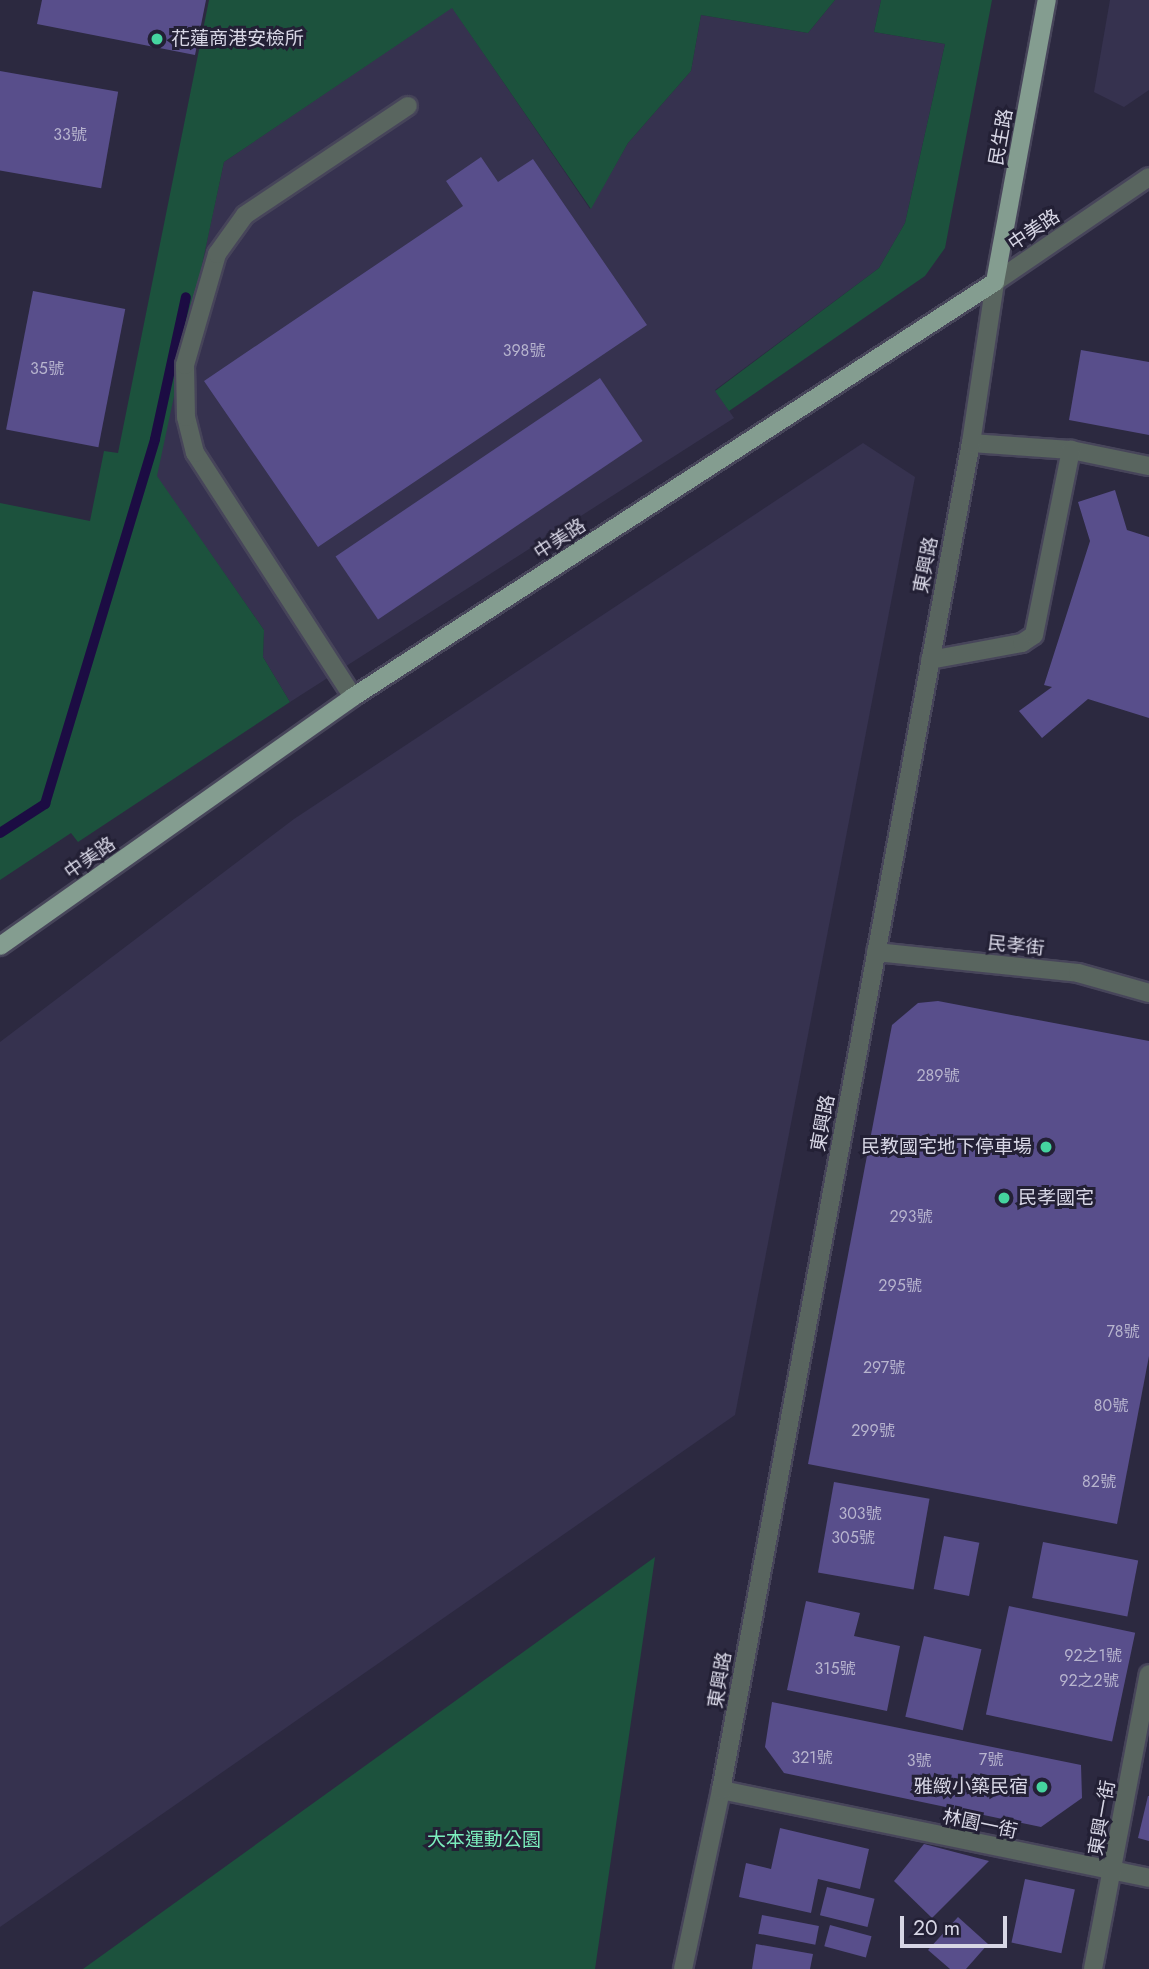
<!DOCTYPE html>
<html>
<head>
<meta charset="utf-8">
<style>
	body { margin:0 }
	#map { position:relative; width:1149px; height:1969px; overflow:hidden; background:#2c2940; font-family:Jost,"Noto Sans TC",sans-serif }
	div>[style] { position:absolute }
	.built>* { inset:0; background:#36324f }
	.green>* { inset:0; background:#1c523d }
	.stream>* { height:10px; margin:-5px; padding:0 5px; transform-origin:5px; border-radius:5px; background:#1c0c43 }
	.building>* { inset:0; background:#584e8b; transform-origin:0 0 }
	.roads { filter:drop-shadow(2px 0 #47455a) drop-shadow(-2px 0 #47455a) drop-shadow(0 2px #47455a) drop-shadow(0 -2px #47455a) }
	.minor>* { height:18px; margin:-9px; padding:0 9px; transform-origin:9px; border-radius:9px; background:#59655f }
	.major>* { height:18px; margin:-9px; padding:0 9px; transform-origin:9px; border-radius:9px; background:#849d90 }
	.dots>* { width:19px; height:19px; translate:-50% -50%; box-sizing:border-box; border:4px solid #232035; border-radius:50% }
	span { translate:-50% -50%; white-space:nowrap; text-align:center; line-height:1.15; -webkit-text-stroke:6px #232035; paint-order:stroke }
	.number-label { font-size:16px; color:#b7b4ce }
	.number-label span { -webkit-text-stroke-width:0 }
	.poi-label { font-size:19px; color:#d7d6e5 }
	.left { translate:0 -50%; text-align:left }
	.right { translate:-100% -50%; text-align:right }
	.street-label { font-size:19px; color:#d7d6e5 }
	.park-label { font-size:19px; color:#7beebd }
	.scale { position:absolute; left:900px; top:1916px; width:107px; height:32px; box-sizing:border-box; border:4px solid #d7d6e5; border-top:0; padding-left:9px; font-size:21px; line-height:24px; white-space:nowrap; color:#d7d6e5; -webkit-text-stroke:5px #232035; paint-order:stroke }
</style>
</head>
<body>
<div id="map">
	<div class="built">
		<i style="clip-path:polygon(835px 0,881px 0,874px 32px,945px 44px,905px 223px,879px 268px,715px 390px,734px 418px,290px 702px,263px 657px,264px 630px,156px 476px,224px 162px,452px 7px,590px 209px,628px 143px,691px 71px,701px 15px,808px 33px)"></i>
		<i style="clip-path:polygon(1110px 0,1149px 0,1149px 90px,1124px 107px,1094px 92px)"></i>
		<i style="clip-path:polygon(863px 443px,915px 477px,735px 1415px,0 1927px,0 1042px,294px 819px)"></i>
	</div>
	<div class="green">
		<i style="clip-path:polygon(209px 0,835px 0,808px 33px,701px 15px,691px 71px,628px 143px,591px 209px,452px 8px,224px 162px,157px 476px,264px 630px,263px 657px,290px 702px,78px 842px,71px 833px,0 880px,0 503px,90px 521px,104px 451px,118px 453px)"></i>
		<i style="clip-path:polygon(881px 0,992px 0,945px 248px,925px 276px,729px 411px,715px 391px,879px 268px,905px 223px,945px 44px,874px 32px)"></i>
		<i style="clip-path:polygon(655px 1557px,595px 1969px,83px 1969px)"></i>
	</div>
	<div class="stream">
		<i style="left:0;top:833px;width:54px;rotate:-32.8deg"></i>
		<i style="left:45px;top:804px;width:381px;rotate:-73.2deg"></i>
		<i style="left:155px;top:439px;width:145px;rotate:-77.7deg"></i>
	</div>
	<div class="building">
		<i style="clip-path:polygon(42px 0,206px 0,195px 55px,37px 24px)"></i>
		<i style="left:0;top:71px;width:120px;height:98px;rotate:10deg"></i>
		<i style="clip-path:polygon(481px 157px,498px 182px,533px 159px,647px 325px,318px 547px,204px 381px,463px 206px,446px 181px)"></i>
		<i style="left:33px;top:291px;width:94px;height:141px;rotate:11deg"></i>
		<i style="clip-path:polygon(1081px 350px,1149px 362px,1149px 435px,1069px 420px)"></i>
		<i style="left:600px;top:378px;width:76px;height:319px;rotate:56deg"></i>
		<i style="clip-path:polygon(1115px 490px,1127px 530px,1149px 537px,1149px 718px,1088px 699px,1042px 738px,1019px 711px,1052px 687px,1044px 685px,1090px 541px,1078px 502px)"></i>
		<i style="clip-path:polygon(938px 1001px,1149px 1041px,1149px 1356px,1117px 1524px,808px 1464px,892px 1025px,918px 1003px)"></i>
		<i style="left:834px;top:1482px;width:97px;height:92px;rotate:10deg"></i>
		<i style="left:944px;top:1536px;width:36px;height:54px;rotate:11deg"></i>
		<i style="left:1043px;top:1542px;width:97px;height:57px;rotate:11deg"></i>
		<i style="clip-path:polygon(806px 1601px,860px 1613px,854px 1636px,900px 1646px,887px 1711px,787px 1690px)"></i>
		<i style="left:1009px;top:1606px;width:129px;height:111px;rotate:12deg"></i>
		<i style="left:924px;top:1636px;width:59px;height:83px;rotate:13deg"></i>
		<i style="clip-path:polygon(772px 1702px,1081px 1765px,1082px 1798px,1041px 1827px,784px 1773px,765px 1747px)"></i>
		<i style="clip-path:polygon(1148px 1796px,1149px 1796px,1149px 1841px,1138px 1838px)"></i>
		<i style="clip-path:polygon(780px 1828px,869px 1849px,860px 1889px,818px 1879px,811px 1913px,739px 1897px,746px 1863px,771px 1869px)"></i>
		<i style="clip-path:polygon(924px 1844px,989px 1861px,932px 1918px,894px 1881px)"></i>
		<i style="left:1025px;top:1879px;width:51px;height:65px;rotate:12deg"></i>
		<i style="left:827px;top:1887px;width:49px;height:29px;rotate:14deg"></i>
		<i style="left:762px;top:1915px;width:58px;height:19px;rotate:11deg"></i>
		<i style="clip-path:polygon(958px 1917px,988px 1944px,966px 1969px,950px 1969px,928px 1950px)"></i>
		<i style="left:830px;top:1925px;width:43px;height:22px;rotate:15deg"></i>
		<i style="clip-path:polygon(756px 1944px,813px 1954px,810px 1969px,752px 1969px)"></i>
	</div>
	<div class="roads">
		<div class="minor">
			<i style="left:971px;top:443px;width:100px;rotate:4deg"></i>
			<i style="left:1071px;top:450px;width:80px;rotate:11.6deg"></i>
			<i style="left:930px;top:660px;width:94px;rotate:-10.5deg"></i>
			<i style="left:1022px;top:643px;width:14px;rotate:-34deg"></i>
			<i style="left:1034px;top:635px;width:189px;rotate:-78.7deg"></i>
			<i style="left:353px;top:697px;width:291px;rotate:-122.9deg"></i>
			<i style="left:195px;top:453px;width:37px;rotate:-104deg"></i>
			<i style="left:186px;top:417px;width:52px;rotate:-91.1deg"></i>
			<i style="left:185px;top:365px;width:116px;rotate:-73.9deg"></i>
			<i style="left:217px;top:254px;width:48px;rotate:-54.3deg"></i>
			<i style="left:245px;top:215px;width:196px;rotate:-33.8deg"></i>
			<i style="left:876px;top:952px;width:203px;rotate:5.9deg"></i>
			<i style="left:1078px;top:973px;width:74px;rotate:15.7deg"></i>
			<i style="left:721px;top:1790px;width:437px;rotate:11.6deg"></i>
			<i style="left:683px;top:1969px;width:183px;rotate:-78deg"></i>
			<i style="left:721px;top:1790px;width:1370px;rotate:-79.49deg"></i>
			<i style="left:971px;top:443px;width:163px;rotate:-81.5deg"></i>
			<i style="left:995px;top:282px;width:186px;rotate:-34.3deg"></i>
			<i style="left:1093px;top:1969px;width:300px;rotate:-79.3deg"></i>
		</div>
		<div class="major">
			<i style="left:0;top:946px;width:432px;rotate:-35.2deg"></i>
			<i style="left:353px;top:697px;width:764px;rotate:-32.88deg"></i>
			<i style="left:995px;top:282px;width:287px;rotate:-79.6deg"></i>
		</div>
	</div>
	<div class="dots">
		<i style="left:157px;top:39px;background:#45d49f"></i>
		<i style="left:1046px;top:1147px;background:#45d49f"></i>
		<i style="left:1004px;top:1198px;background:#45d49f"></i>
		<i style="left:1042px;top:1787px;background:#45d49f"></i>
	</div>
	<div class="number-label">
		<span style="left:70px;top:135px">33號</span>
		<span style="left:524px;top:351px">398號</span>
		<span style="left:47px;top:369px">35號</span>
		<span style="left:938px;top:1076px">289號</span>
		<span style="left:911px;top:1217px">293號</span>
		<span style="left:900px;top:1286px">295號</span>
		<span style="left:1123px;top:1332px">78號</span>
		<span style="left:884px;top:1368px">297號</span>
		<span style="left:1111px;top:1406px">80號</span>
		<span style="left:873px;top:1431px">299號</span>
		<span style="left:1099px;top:1482px">82號</span>
		<span style="left:860px;top:1514px">303號</span>
		<span style="left:853px;top:1538px">305號</span>
		<span style="left:1093px;top:1656px">92之1號</span>
		<span style="left:835px;top:1669px">315號</span>
		<span style="left:1089px;top:1681px">92之2號</span>
		<span style="left:812px;top:1758px">321號</span>
		<span style="left:991px;top:1760px">7號</span>
		<span style="left:919px;top:1761px">3號</span>
	</div>
	<div class="poi-label">
		<span class="left" style="left:171px;top:39px">花蓮商港安檢所</span>
		<span class="right" style="left:1032px;top:1147px">民教國宅地下停車場</span>
		<span class="left" style="left:1018px;top:1198px">民孝國宅</span>
		<span class="right" style="left:1028px;top:1787px">雅緻小築民宿</span>
	</div>
	<div class="street-label">
		<span style="left:1001px;top:137px;rotate:-80deg">民生路</span>
		<span style="left:1034px;top:230px;rotate:-34deg">中美路</span>
		<span style="left:560px;top:539px;rotate:-33deg">中美路</span>
		<span style="left:926px;top:565px;rotate:-79deg">東興路</span>
		<span style="left:90px;top:858px;rotate:-35deg">中美路</span>
		<span style="left:1016px;top:946px;rotate:6deg">民孝街</span>
		<span style="left:823px;top:1123px;rotate:-80deg">東興路</span>
		<span style="left:720px;top:1680px;rotate:-80deg">東興路</span>
		<span style="left:1102px;top:1818px;rotate:-80deg">東興一街</span>
		<span style="left:980px;top:1824px;rotate:12deg">林園一街</span>
	</div>
	<div class="park-label">
		<span style="left:484px;top:1840px">大本運動公園</span>
	</div>
	<div class="scale">20 m</div>
</div>
</body>
</html>
